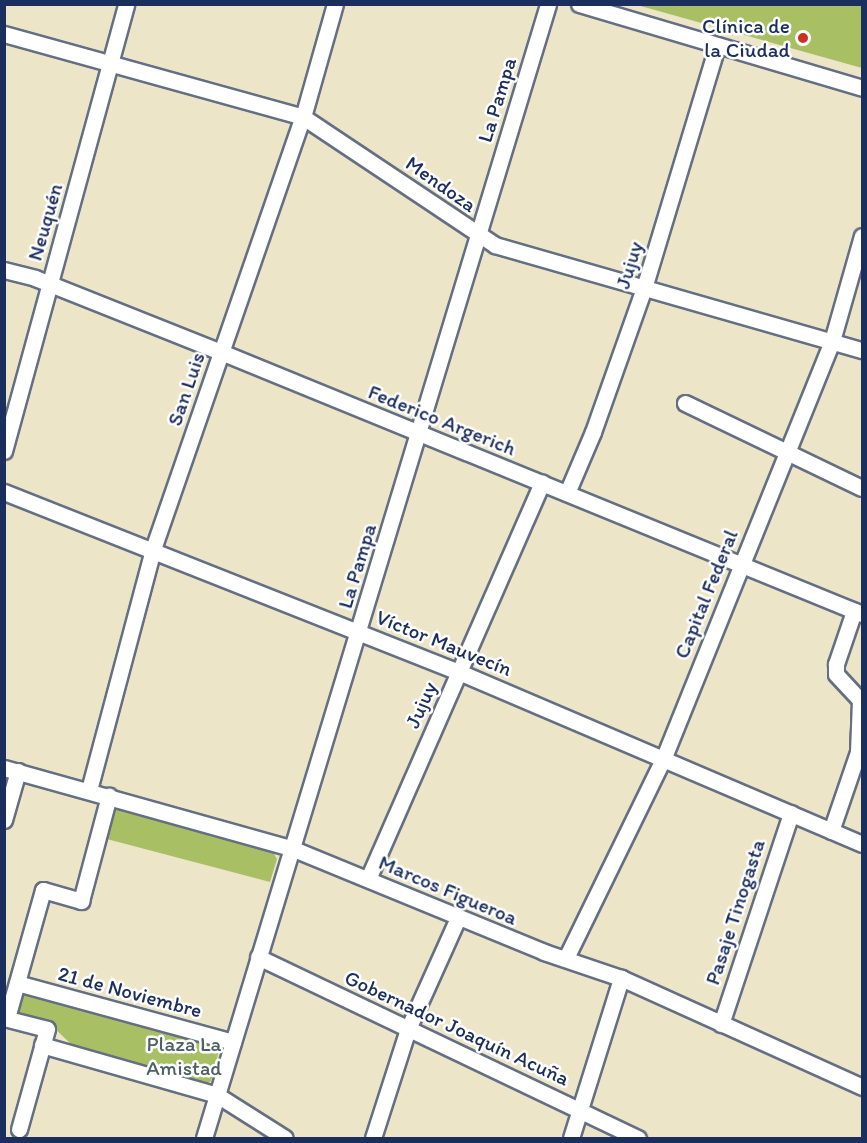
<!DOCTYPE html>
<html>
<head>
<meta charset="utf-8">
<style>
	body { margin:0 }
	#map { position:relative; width:867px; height:1143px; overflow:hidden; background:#ece5c7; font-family:Itim,sans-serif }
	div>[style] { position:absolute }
	.green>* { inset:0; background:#a8bf64 }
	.roads { filter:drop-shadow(2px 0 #646f83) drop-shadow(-2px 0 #646f83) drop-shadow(0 2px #646f83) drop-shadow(0 -2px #646f83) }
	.minor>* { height:15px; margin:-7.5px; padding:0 7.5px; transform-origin:7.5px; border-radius:7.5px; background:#fff }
	.dots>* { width:16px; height:16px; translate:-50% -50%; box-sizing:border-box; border:3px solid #fff; border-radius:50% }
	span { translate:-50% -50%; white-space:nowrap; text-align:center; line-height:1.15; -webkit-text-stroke:5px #fff; paint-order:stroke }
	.poi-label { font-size:21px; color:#1b2f5e }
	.right { translate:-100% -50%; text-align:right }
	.street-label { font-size:21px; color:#1b2f5e }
	.park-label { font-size:21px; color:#4c6160 }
	.frame { position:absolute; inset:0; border:6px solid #1b2f5e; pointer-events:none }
</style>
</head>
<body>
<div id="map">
	<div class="green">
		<i style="clip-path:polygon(637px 5px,862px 5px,862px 68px)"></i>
		<i style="clip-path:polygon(120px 805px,270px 847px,277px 859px,270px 882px,103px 838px,111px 813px)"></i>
		<i style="clip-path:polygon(28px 992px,217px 1044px,220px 1047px,211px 1081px,205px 1085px,73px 1046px,50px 1024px,19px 1012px,21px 997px)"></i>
	</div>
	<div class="roads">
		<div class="minor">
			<i style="left:579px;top:4px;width:295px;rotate:16.5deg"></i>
			<i style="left:4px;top:34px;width:310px;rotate:15.5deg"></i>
			<i style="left:303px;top:117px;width:231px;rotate:33.7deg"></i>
			<i style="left:495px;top:245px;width:382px;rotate:16deg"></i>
			<i style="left:4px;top:270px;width:32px;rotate:14deg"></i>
			<i style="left:35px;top:278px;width:200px;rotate:21.7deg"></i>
			<i style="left:221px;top:352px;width:692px;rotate:22.23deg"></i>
			<i style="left:685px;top:403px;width:196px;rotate:25.7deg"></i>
			<i style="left:4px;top:451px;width:463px;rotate:-74.7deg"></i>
			<i style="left:4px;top:492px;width:489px;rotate:21.6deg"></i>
			<i style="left:459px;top:672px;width:438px;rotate:23.1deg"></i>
			<i style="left:567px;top:493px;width:66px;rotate:-66.9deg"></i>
			<i style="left:593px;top:432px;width:153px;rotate:-70.5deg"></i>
			<i style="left:644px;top:288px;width:253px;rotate:-73.2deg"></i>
			<i style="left:4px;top:768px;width:298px;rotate:15.6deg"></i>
			<i style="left:291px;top:848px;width:274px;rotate:22.3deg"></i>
			<i style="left:544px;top:952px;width:81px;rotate:18.7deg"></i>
			<i style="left:621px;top:978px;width:265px;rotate:24.3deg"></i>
			<i style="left:89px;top:790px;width:249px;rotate:-75.1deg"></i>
			<i style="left:153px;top:549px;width:457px;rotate:-70.9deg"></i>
			<i style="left:303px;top:117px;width:117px;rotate:-74.2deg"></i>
			<i style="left:4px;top:820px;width:51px;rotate:-74.1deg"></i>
			<i style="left:831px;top:831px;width:83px;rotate:-71.1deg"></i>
			<i style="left:858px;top:752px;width:52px;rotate:-87.8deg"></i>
			<i style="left:860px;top:700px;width:35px;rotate:-133deg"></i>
			<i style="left:836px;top:674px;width:10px;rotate:-90deg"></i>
			<i style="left:836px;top:664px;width:56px;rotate:-71.2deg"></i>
			<i style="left:368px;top:879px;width:433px;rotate:-66.3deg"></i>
			<i style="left:258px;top:957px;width:421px;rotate:25.5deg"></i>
			<i style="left:566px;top:958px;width:224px;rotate:-64deg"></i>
			<i style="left:664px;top:757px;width:449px;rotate:-68deg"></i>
			<i style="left:832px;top:341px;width:109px;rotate:-74.1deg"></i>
			<i style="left:17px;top:983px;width:224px;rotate:15.3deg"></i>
			<i style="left:4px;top:1018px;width:44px;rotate:14.3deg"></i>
			<i style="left:47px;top:1029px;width:104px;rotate:105.6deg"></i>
			<i style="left:7px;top:1018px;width:133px;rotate:-74.3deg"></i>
			<i style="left:43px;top:890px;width:40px;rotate:16deg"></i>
			<i style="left:81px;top:901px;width:109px;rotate:-75.1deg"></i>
			<i style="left:721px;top:1024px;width:222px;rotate:-71.6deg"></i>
			<i style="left:42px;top:1045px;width:182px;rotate:15.9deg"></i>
			<i style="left:217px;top:1095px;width:80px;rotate:32.3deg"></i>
			<i style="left:204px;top:1138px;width:1185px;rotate:-73.12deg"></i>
			<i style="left:373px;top:1138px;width:114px;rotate:-72.2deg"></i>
			<i style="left:408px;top:1029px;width:122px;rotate:-65.8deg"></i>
			<i style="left:571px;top:1138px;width:168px;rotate:-72.6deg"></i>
		</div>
	</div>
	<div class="dots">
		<i style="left:803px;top:38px;background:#c8321e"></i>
	</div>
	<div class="poi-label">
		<span class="right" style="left:790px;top:38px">Clínica de<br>la Ciudad</span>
	</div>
	<div class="street-label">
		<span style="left:497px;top:100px;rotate:-73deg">La Pampa</span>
		<span style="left:441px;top:184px;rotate:35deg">Mendoza</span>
		<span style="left:45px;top:222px;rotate:-74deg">Neuquén</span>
		<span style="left:629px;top:265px;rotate:-73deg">Jujuy</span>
		<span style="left:186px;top:389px;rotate:-71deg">San Luis</span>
		<span style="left:442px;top:420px;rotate:22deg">Federico Argerich</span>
		<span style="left:357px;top:566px;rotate:-73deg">La Pampa</span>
		<span style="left:706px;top:594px;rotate:-68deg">Capital Federal</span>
		<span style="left:444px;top:643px;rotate:22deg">Víctor Mauvecín</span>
		<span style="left:421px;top:705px;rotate:-66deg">Jujuy</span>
		<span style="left:448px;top:890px;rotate:23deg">Marcos Figueroa</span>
		<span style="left:735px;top:912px;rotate:-72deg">Pasaje Tinogasta</span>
		<span style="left:130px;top:992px;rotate:15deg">21 de Noviembre</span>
		<span style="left:457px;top:1028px;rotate:25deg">Gobernador Joaquín Acuña</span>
	</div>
	<div class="park-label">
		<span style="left:184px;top:1056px">Plaza La<br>Amistad</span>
	</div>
	<div class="frame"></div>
</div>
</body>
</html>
